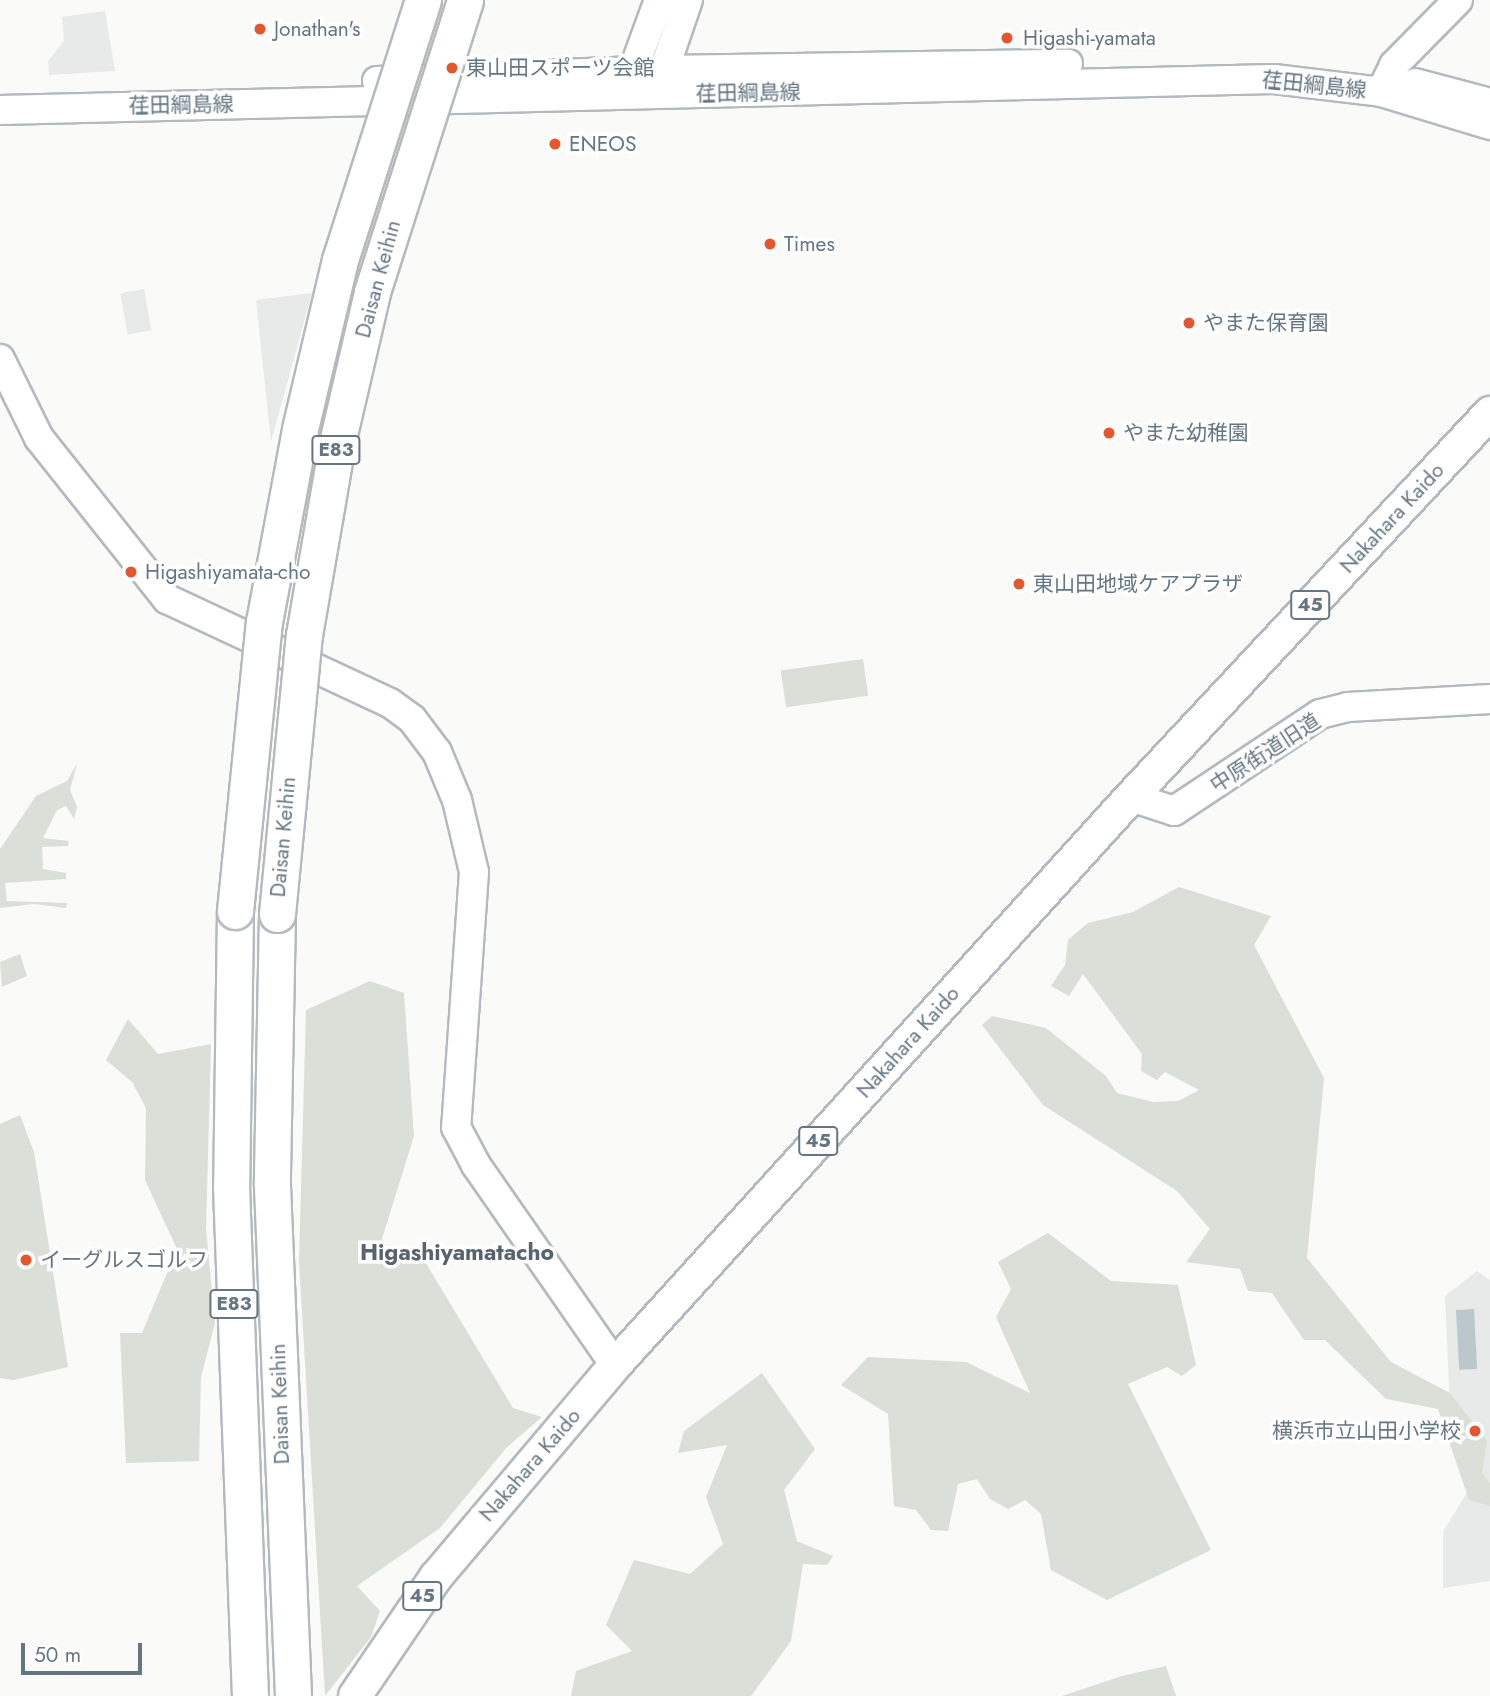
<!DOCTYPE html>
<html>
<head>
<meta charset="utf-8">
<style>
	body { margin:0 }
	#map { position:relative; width:1490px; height:1696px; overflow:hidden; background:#fafaf8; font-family:Jost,"Noto Sans JP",sans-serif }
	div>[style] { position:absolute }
	.built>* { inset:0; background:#e8e9e9; transform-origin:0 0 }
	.green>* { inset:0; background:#dadfd7; transform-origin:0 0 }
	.water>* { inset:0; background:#bbc7cb; transform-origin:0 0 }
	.roads { filter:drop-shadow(2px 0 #b3babf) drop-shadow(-2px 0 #b3babf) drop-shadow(0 2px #b3babf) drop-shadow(0 -2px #b3babf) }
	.secondary>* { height:28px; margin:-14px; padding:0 14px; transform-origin:14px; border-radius:14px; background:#fff }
	.primary>* { height:32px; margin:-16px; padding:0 16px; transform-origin:16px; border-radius:16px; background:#fff }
	.highway>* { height:35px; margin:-17.5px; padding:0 17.5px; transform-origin:17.5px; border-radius:17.5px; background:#fff }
	.bridges { filter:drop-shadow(2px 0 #b4b9bd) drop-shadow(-2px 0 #b4b9bd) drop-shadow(0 2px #b4b9bd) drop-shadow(0 -2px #b4b9bd) }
	.highway-bridge>* { height:35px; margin:-17.5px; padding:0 17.5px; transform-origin:17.5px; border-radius:17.5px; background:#fff }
	.dots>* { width:19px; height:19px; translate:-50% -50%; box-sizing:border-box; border:4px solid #fff; border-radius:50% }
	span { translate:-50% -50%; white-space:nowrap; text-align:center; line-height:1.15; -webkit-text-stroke:7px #fff; paint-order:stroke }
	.shield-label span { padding:2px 5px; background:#fff; border:2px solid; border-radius:5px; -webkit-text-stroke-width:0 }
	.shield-label { font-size:19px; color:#657683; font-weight:700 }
	.poi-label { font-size:21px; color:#657683 }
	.left { translate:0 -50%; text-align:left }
	.right { translate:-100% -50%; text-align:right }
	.street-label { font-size:21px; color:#657683 }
	.neighbourhood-label { font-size:23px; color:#57646e; font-weight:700 }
	.scale { position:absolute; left:21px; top:1643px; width:121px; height:32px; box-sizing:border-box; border:4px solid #657683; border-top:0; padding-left:9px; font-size:21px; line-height:24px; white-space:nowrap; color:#657683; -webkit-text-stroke:5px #fff; paint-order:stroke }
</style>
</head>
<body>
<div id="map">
	<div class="built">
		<i style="clip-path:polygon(105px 11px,115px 71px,49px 75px,48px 61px,64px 41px,62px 17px)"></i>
		<i style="left:144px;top:289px;width:42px;height:24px;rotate:80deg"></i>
		<i style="clip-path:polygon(312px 293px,271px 442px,256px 300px)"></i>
		<i style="clip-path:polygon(1477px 1271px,1490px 1280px,1490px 1581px,1443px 1588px,1443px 1532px,1468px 1491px,1450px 1411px,1445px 1296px)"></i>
	</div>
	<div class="green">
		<i style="left:863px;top:659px;width:37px;height:83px;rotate:82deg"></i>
		<i style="clip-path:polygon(77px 764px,70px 790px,77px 807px,74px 819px,66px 806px,57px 810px,43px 838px,69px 841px,68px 846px,42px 847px,43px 869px,66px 873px,66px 879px,5px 883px,7px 901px,67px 903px,66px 908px,34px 904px,0 908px,0 849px,36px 796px,67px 781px)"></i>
		<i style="clip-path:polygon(1179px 887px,1271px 916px,1254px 945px,1324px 1078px,1307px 1258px,1391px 1362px,1450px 1393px,1487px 1441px,1482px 1473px,1490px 1483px,1490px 1506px,1469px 1500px,1438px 1409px,1386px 1399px,1325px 1340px,1304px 1340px,1272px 1293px,1248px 1291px,1240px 1269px,1186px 1262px,1210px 1229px,1177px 1191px,1043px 1105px,982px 1025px,992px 1016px,1046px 1028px,1106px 1076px,1117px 1093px,1153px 1102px,1178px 1101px,1199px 1090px,1165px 1072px,1157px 1080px,1141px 1071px,1142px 1054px,1083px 974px,1069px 996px,1051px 986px,1065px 965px,1068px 940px,1088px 923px,1133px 912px)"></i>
		<i style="clip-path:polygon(20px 954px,27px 976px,2px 987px,0 962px)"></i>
		<i style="clip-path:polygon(370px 981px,404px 993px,414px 1136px,382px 1239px,404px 1264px,424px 1260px,513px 1408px,542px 1417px,507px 1447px,440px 1528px,357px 1586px,380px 1611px,371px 1637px,325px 1696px,299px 1262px,306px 1010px)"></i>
		<i style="clip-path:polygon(128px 1019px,158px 1054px,211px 1044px,206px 1228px,215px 1323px,201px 1377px,199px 1461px,126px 1463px,120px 1333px,142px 1333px,177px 1249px,145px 1180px,146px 1108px,132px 1082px,106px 1060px)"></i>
		<i style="clip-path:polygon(20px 1115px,34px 1152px,68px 1367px,14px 1380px,0 1378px,0 1124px)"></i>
		<i style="clip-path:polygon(1048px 1233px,1111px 1281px,1178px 1285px,1196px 1365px,1182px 1376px,1167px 1367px,1128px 1384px,1211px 1550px,1107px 1600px,1051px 1570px,1041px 1514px,1025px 1500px,1008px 1509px,990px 1499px,977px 1479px,958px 1484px,948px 1531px,931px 1530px,916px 1510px,894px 1506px,888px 1414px,841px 1385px,868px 1357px,966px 1362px,1030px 1393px,996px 1317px,1011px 1289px,998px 1262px)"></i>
		<i style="clip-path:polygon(762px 1373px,815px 1449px,784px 1490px,797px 1541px,833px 1556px,827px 1565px,803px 1564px,791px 1641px,751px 1696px,571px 1696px,576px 1671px,632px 1651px,606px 1625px,634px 1560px,690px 1574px,723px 1544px,706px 1497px,727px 1445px,678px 1453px,684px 1431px)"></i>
		<i style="clip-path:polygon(1166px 1666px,1176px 1696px,1062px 1696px,1122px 1676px)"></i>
	</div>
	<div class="water">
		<i style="left:1474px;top:1309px;width:60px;height:18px;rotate:87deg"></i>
	</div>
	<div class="roads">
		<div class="secondary">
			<i style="left:377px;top:81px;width:287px;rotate:-2.2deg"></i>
			<i style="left:664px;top:70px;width:404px;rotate:-0.9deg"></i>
			<i style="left:654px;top:82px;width:16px;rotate:-50deg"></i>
			<i style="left:664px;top:70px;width:74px;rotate:-71.1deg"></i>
			<i style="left:1415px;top:83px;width:78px;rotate:14.9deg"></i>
			<i style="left:640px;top:87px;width:17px;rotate:-114deg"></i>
			<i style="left:633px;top:71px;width:76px;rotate:-69.9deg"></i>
			<i style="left:1381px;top:92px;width:30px;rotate:-64deg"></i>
			<i style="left:1394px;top:65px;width:91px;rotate:-45.4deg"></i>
			<i style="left:0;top:110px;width:1274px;rotate:-1.39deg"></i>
			<i style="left:1274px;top:79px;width:108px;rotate:6.9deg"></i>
			<i style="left:1381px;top:92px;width:114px;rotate:16.8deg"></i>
			<i style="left:0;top:359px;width:88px;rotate:63.7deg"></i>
			<i style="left:39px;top:438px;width:206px;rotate:51.5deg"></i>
			<i style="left:167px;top:599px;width:246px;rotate:25deg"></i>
			<i style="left:390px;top:703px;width:27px;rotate:36deg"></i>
			<i style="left:412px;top:719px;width:41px;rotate:52.9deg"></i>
			<i style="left:437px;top:752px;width:52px;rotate:67.4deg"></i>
			<i style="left:457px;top:800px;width:74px;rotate:76.7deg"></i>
			<i style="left:474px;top:872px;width:256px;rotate:94deg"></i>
			<i style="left:456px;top:1127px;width:43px;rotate:62.2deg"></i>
			<i style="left:476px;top:1165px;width:244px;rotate:55.2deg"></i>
			<i style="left:1131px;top:797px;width:45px;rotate:18deg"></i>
			<i style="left:1174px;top:811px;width:175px;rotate:-33.6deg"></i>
			<i style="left:1320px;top:714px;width:29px;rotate:-14deg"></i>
			<i style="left:1348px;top:707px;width:142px;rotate:-3.2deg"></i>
		</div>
		<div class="primary">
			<i style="left:355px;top:1696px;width:144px;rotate:-55.8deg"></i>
			<i style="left:436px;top:1577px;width:277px;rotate:-49.8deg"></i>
			<i style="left:615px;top:1365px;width:767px;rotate:-47.75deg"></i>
			<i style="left:1131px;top:797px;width:526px;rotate:-46.93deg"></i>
		</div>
		<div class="highway">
			<i style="left:235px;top:911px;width:275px;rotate:90.8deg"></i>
			<i style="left:231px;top:1186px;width:510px;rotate:87.87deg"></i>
			<i style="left:277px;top:914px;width:272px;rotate:91.1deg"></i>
			<i style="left:272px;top:1186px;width:510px;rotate:87.64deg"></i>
		</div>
	</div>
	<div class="bridges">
		<div class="highway-bridge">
			<i style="left:235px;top:911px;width:290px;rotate:-84.3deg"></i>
			<i style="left:264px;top:622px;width:196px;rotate:-79.4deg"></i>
			<i style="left:300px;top:429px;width:174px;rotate:-76.7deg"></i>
			<i style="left:340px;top:260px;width:273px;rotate:-72.3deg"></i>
			<i style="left:277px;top:914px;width:280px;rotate:-84.5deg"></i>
			<i style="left:304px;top:635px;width:195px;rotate:-80.2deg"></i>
			<i style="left:337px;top:443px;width:155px;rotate:-76.9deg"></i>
			<i style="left:372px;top:292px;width:306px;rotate:-72.3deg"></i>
		</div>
	</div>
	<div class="dots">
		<i style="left:260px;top:29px;background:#e4572e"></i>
		<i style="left:1007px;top:38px;background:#e4572e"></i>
		<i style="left:452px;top:68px;background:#e4572e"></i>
		<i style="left:555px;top:144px;background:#e4572e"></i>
		<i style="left:770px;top:244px;background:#e4572e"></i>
		<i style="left:1189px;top:323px;background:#e4572e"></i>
		<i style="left:1109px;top:433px;background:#e4572e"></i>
		<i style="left:131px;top:572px;background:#e4572e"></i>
		<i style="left:1019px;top:584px;background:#e4572e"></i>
		<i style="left:26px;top:1260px;background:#e4572e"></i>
		<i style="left:1475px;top:1431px;background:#e4572e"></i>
	</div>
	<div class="shield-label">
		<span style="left:336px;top:450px">E83</span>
		<span style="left:1310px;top:605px">45</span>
		<span style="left:818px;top:1141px">45</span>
		<span style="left:234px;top:1304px">E83</span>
		<span style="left:422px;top:1596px">45</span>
	</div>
	<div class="poi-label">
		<span class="left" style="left:274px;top:29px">Jonathan's</span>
		<span class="left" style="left:1023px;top:38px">Higashi-yamata</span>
		<span class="left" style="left:466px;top:68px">東山田スポーツ会館</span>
		<span class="left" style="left:569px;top:144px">ENEOS</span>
		<span class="left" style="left:784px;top:244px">Times</span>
		<span class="left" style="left:1203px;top:323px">やまた保育園</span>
		<span class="left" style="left:1123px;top:433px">やまた幼稚園</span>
		<span class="left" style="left:145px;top:572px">Higashiyamata-cho</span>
		<span class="left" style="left:1033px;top:584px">東山田地域ケアプラザ</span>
		<span class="left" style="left:40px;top:1260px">イーグルスゴルフ</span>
		<span class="right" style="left:1461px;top:1431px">横浜市立山田小学校</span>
	</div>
	<div class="street-label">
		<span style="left:1314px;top:85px;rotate:6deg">荏田綱島線</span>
		<span style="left:748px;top:93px;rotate:-1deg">荏田綱島線</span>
		<span style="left:181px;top:105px;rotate:-1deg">荏田綱島線</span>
		<span style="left:378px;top:279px;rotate:-75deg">Daisan Keihin</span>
		<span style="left:1392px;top:518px;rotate:-47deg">Nakahara Kaido</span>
		<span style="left:1265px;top:753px;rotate:-33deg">中原街道旧道</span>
		<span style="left:283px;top:837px;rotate:-85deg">Daisan Keihin</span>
		<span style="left:908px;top:1042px;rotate:-48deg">Nakahara Kaido</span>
		<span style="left:280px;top:1404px;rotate:-92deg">Daisan Keihin</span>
		<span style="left:530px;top:1465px;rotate:-49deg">Nakahara Kaido</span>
	</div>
	<div class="neighbourhood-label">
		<span style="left:457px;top:1252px">Higashiyamatacho</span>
	</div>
	<div class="scale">50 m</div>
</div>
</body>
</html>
